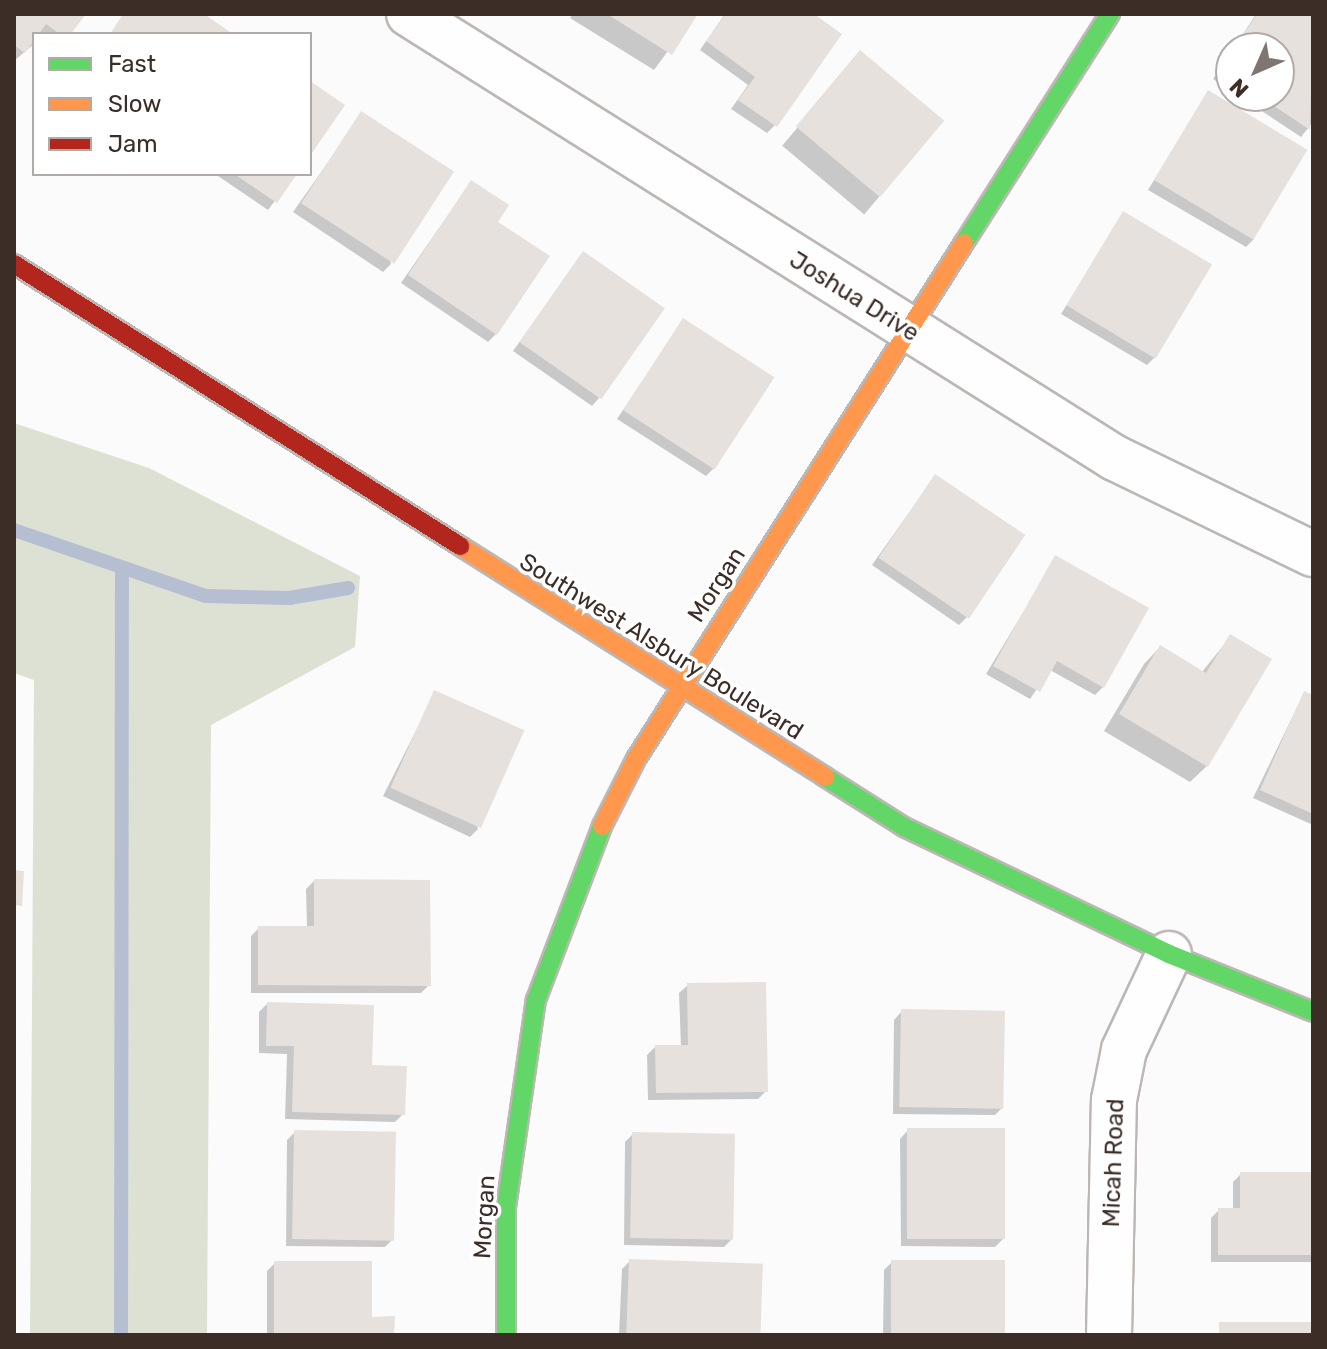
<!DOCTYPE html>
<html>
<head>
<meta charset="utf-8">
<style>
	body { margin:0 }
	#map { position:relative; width:1327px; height:1349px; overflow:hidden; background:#fbfbfb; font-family:Rubik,sans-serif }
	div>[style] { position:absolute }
	.green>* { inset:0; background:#dde1d4 }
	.shadow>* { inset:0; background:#0003; transform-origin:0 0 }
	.stream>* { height:14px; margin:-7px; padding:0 7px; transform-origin:7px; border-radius:7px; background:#b6bfd2 }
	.building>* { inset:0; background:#e7e1de; transform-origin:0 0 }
	.roads { filter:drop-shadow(2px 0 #bdb7b4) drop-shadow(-2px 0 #bdb7b4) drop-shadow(0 2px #bdb7b4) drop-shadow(0 -2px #bdb7b4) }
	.street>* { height:44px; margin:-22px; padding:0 22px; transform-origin:22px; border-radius:22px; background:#fefefe }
	.fast>* { height:18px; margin:-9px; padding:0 9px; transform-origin:9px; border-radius:9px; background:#63d668 }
	.slow>* { height:18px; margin:-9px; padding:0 9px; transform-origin:9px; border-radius:9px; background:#ff974d }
	.jam>* { height:18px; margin:-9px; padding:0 9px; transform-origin:9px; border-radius:9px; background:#b3261e }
	span { translate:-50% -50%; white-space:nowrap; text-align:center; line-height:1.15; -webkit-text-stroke:7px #fff; paint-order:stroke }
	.street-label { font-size:24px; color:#3c2e26 }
	.frame { position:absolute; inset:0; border:16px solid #3c2e26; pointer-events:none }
	.legend { position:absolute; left:32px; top:32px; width:280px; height:144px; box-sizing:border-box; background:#fff; border:2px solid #b1aba8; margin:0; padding:10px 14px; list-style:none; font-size:24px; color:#3c2e26 }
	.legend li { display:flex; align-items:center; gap:16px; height:40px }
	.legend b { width:40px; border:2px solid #b1aba8 }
	.north { position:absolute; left:1215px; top:32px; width:80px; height:80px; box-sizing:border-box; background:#fff; border:2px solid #b1aba8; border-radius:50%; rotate:225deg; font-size:22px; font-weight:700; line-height:32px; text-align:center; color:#3c2e26 }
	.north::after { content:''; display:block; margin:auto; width:28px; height:36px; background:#7f7671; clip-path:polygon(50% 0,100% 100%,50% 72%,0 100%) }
</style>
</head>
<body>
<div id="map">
	<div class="green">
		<i style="clip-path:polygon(14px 423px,149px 468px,360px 576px,355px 647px,211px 725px,207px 1335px,30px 1335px,34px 680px,14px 673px)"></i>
	</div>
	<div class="shadow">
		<i style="clip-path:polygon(14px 14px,83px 14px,68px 34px,34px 34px,34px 44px,14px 61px)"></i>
		<i style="clip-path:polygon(573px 14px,695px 14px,654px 70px,570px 18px)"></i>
		<i style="clip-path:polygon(725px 14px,811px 14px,775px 125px,767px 133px,731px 109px,748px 85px,700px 50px)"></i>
		<i style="clip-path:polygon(1256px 14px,1313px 14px,1313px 122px,1301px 137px,1239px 96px,1279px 96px,1279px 48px,1234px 48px)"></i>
		<i style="clip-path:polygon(1231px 52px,1231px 91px,1213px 79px)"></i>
		<i style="left:860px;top:53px;width:107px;height:121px;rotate:40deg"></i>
		<i style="clip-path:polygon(1208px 92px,1254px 239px,1246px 247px,1148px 190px)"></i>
		<i style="clip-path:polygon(362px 114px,391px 264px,383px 272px,293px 212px)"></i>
		<i style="clip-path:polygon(215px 174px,295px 174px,268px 210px)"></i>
		<i style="clip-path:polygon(471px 182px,495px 222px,496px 334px,488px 342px,401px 283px)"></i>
		<i style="clip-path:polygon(1123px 214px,1155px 357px,1147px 365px,1061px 314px)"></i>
		<i style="clip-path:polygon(583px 254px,599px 398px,592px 406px,513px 351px)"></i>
		<i style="clip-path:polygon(683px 320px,714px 468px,706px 476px,617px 419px)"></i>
		<i style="clip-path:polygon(935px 476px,967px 617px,959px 625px,872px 565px)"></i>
		<i style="clip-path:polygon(1056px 558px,1103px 687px,1095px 695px,1050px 670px,1030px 699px,986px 674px)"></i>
		<i style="clip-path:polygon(1230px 637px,1207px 766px,1190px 782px,1104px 731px,1144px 664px,1160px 647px,1202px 672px)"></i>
		<i style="clip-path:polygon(435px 693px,478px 829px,470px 837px,383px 796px)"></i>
		<i style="clip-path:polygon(1304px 693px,1313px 697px,1313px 825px,1253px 798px)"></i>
		<i style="clip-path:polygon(314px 881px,429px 985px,421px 993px,251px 993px,251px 936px,259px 928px,307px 928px,306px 889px)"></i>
		<i style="clip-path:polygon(688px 985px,766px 1091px,758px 1099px,648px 1100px,647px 1055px,655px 1047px,681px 1047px,679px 993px)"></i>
		<i style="clip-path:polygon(267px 1004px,370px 1067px,403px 1114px,395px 1122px,285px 1119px,287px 1054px,259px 1053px,259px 1012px)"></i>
		<i style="clip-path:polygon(902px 1011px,1003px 1107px,995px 1115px,893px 1114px,894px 1020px)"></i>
		<i style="clip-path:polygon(908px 1130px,1003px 1239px,995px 1247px,901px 1246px,900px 1139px)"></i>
		<i style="clip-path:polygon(295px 1132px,393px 1239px,385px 1247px,286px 1246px,287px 1140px)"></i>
		<i style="clip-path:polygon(633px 1134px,732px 1239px,724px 1247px,624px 1245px,625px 1142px)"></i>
		<i style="clip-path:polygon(1241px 1174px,1313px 1174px,1313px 1262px,1211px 1262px,1211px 1218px,1219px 1210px,1233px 1210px,1233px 1182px)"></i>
		<i style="clip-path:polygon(630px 1261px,759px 1335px,619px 1335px,622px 1269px)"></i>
		<i style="clip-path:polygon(892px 1262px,1003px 1335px,883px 1335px,884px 1270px)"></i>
		<i style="clip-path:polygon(275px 1263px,370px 1319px,392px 1335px,267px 1335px,267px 1271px)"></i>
		<i style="left:1220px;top:1324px;width:93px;height:14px"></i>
	</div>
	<div class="stream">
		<i style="left:14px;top:530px;width:203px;rotate:19deg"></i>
		<i style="left:206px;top:596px;width:83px;rotate:1.4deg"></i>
		<i style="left:289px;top:598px;width:60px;rotate:-9.6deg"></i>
		<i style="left:121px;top:1335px;width:767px;rotate:-89.93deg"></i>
	</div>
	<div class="building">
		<i style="clip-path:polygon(14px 14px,86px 14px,71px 34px,60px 34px,46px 24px,25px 53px,14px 45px)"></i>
		<i style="clip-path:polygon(123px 14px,204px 14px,233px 34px,110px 34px)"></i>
		<i style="clip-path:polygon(607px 14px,698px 14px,672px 55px)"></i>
		<i style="clip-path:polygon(726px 14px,814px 14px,842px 34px,777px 127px,738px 100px,755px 77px,706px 41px)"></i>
		<i style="clip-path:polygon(1257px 14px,1313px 14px,1310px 130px,1259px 96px,1279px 96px,1279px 48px,1234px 48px)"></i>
		<i style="left:860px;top:50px;width:110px;height:100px;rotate:40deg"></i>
		<i style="clip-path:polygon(310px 81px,345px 105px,310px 156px)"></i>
		<i style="left:1208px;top:90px;width:116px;height:105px;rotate:31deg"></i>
		<i style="left:361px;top:111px;width:111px;height:110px;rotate:33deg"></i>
		<i style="clip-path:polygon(234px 174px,297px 174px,277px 203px)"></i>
		<i style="clip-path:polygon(471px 180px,509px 205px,498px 222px,550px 256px,497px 335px,408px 275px)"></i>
		<i style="left:1123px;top:211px;width:104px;height:110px;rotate:31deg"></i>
		<i style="left:583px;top:251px;width:100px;height:111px;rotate:35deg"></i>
		<i style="left:683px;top:318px;width:109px;height:110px;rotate:33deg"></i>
		<i style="left:935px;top:474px;width:109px;height:101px;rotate:34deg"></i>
		<i style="clip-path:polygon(1055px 555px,1149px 608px,1104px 688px,1057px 661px,1040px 692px,993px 666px)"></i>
		<i style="clip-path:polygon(1230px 634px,1272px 659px,1208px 767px,1119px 714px,1160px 645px,1206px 673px)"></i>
		<i style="left:434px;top:690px;width:99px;height:107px;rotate:24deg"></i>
		<i style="clip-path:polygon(1304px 691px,1313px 695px,1313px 814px,1260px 790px)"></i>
		<i style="clip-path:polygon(14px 870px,24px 871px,22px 906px,14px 905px)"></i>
		<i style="clip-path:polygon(314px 879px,430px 880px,431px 986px,258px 985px,258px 926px,314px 926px)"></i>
		<i style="clip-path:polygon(766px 982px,768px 1092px,656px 1093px,655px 1045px,688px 1045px,687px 983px)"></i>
		<i style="clip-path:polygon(267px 1002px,374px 1005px,372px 1065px,407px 1066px,405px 1115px,292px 1112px,294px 1046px,266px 1046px)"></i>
		<i style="left:901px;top:1009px;width:104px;height:98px;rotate:1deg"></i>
		<i style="left:907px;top:1128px;width:98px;height:111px"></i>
		<i style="left:294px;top:1130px;width:102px;height:109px;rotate:1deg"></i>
		<i style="left:632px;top:1132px;width:103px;height:106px;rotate:1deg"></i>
		<i style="clip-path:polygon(1240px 1172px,1313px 1172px,1313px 1255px,1218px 1255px,1218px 1208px,1240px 1208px)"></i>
		<i style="left:629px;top:1259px;width:134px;height:76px;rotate:2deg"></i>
		<i style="left:891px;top:1260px;width:114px;height:75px"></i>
		<i style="clip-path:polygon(274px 1261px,372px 1261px,372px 1317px,395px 1316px,394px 1335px,274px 1335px)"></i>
		<i style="left:1219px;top:1322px;width:94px;height:13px"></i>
	</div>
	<div class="roads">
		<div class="street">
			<i style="left:409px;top:14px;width:834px;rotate:32.17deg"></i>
			<i style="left:1115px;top:458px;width:220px;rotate:25.9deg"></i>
			<i style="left:1109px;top:1335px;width:235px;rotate:-88.8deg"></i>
			<i style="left:1114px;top:1100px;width:51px;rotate:-78.7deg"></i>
			<i style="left:1124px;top:1050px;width:106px;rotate:-64.9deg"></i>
		</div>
		<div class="fast">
			<i style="left:964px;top:243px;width:272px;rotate:-57.5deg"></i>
			<i style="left:825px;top:777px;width:93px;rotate:32.3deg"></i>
			<i style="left:904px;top:827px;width:294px;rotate:25.6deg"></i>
			<i style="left:1169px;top:954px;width:155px;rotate:21.9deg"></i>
			<i style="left:506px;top:1335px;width:128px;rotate:-90deg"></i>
			<i style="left:506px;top:1207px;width:209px;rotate:-81.8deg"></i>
			<i style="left:536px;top:1000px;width:186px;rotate:-69.2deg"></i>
		</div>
		<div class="slow">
			<i style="left:460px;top:546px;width:432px;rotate:32.3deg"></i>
			<i style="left:602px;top:826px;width:75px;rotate:-63.1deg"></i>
			<i style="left:636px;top:759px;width:611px;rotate:-57.56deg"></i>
		</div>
		<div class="jam">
			<i style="left:14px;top:264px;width:528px;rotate:32.3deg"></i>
		</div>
	</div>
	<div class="street-label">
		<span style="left:854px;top:297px;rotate:32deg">Joshua Drive</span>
		<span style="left:717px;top:585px;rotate:-57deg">Morgan</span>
		<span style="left:661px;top:647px;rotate:32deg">Southwest Alsbury Boulevard</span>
		<span style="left:1114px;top:1163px;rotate:-88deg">Micah Road</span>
		<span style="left:485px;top:1217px;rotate:-87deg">Morgan</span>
	</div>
	<div class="frame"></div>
	<ul class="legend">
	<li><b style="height:10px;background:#63d668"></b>Fast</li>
	<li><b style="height:10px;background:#ff974d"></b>Slow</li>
	<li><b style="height:10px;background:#b3261e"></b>Jam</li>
	</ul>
	<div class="north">N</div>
</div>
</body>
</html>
